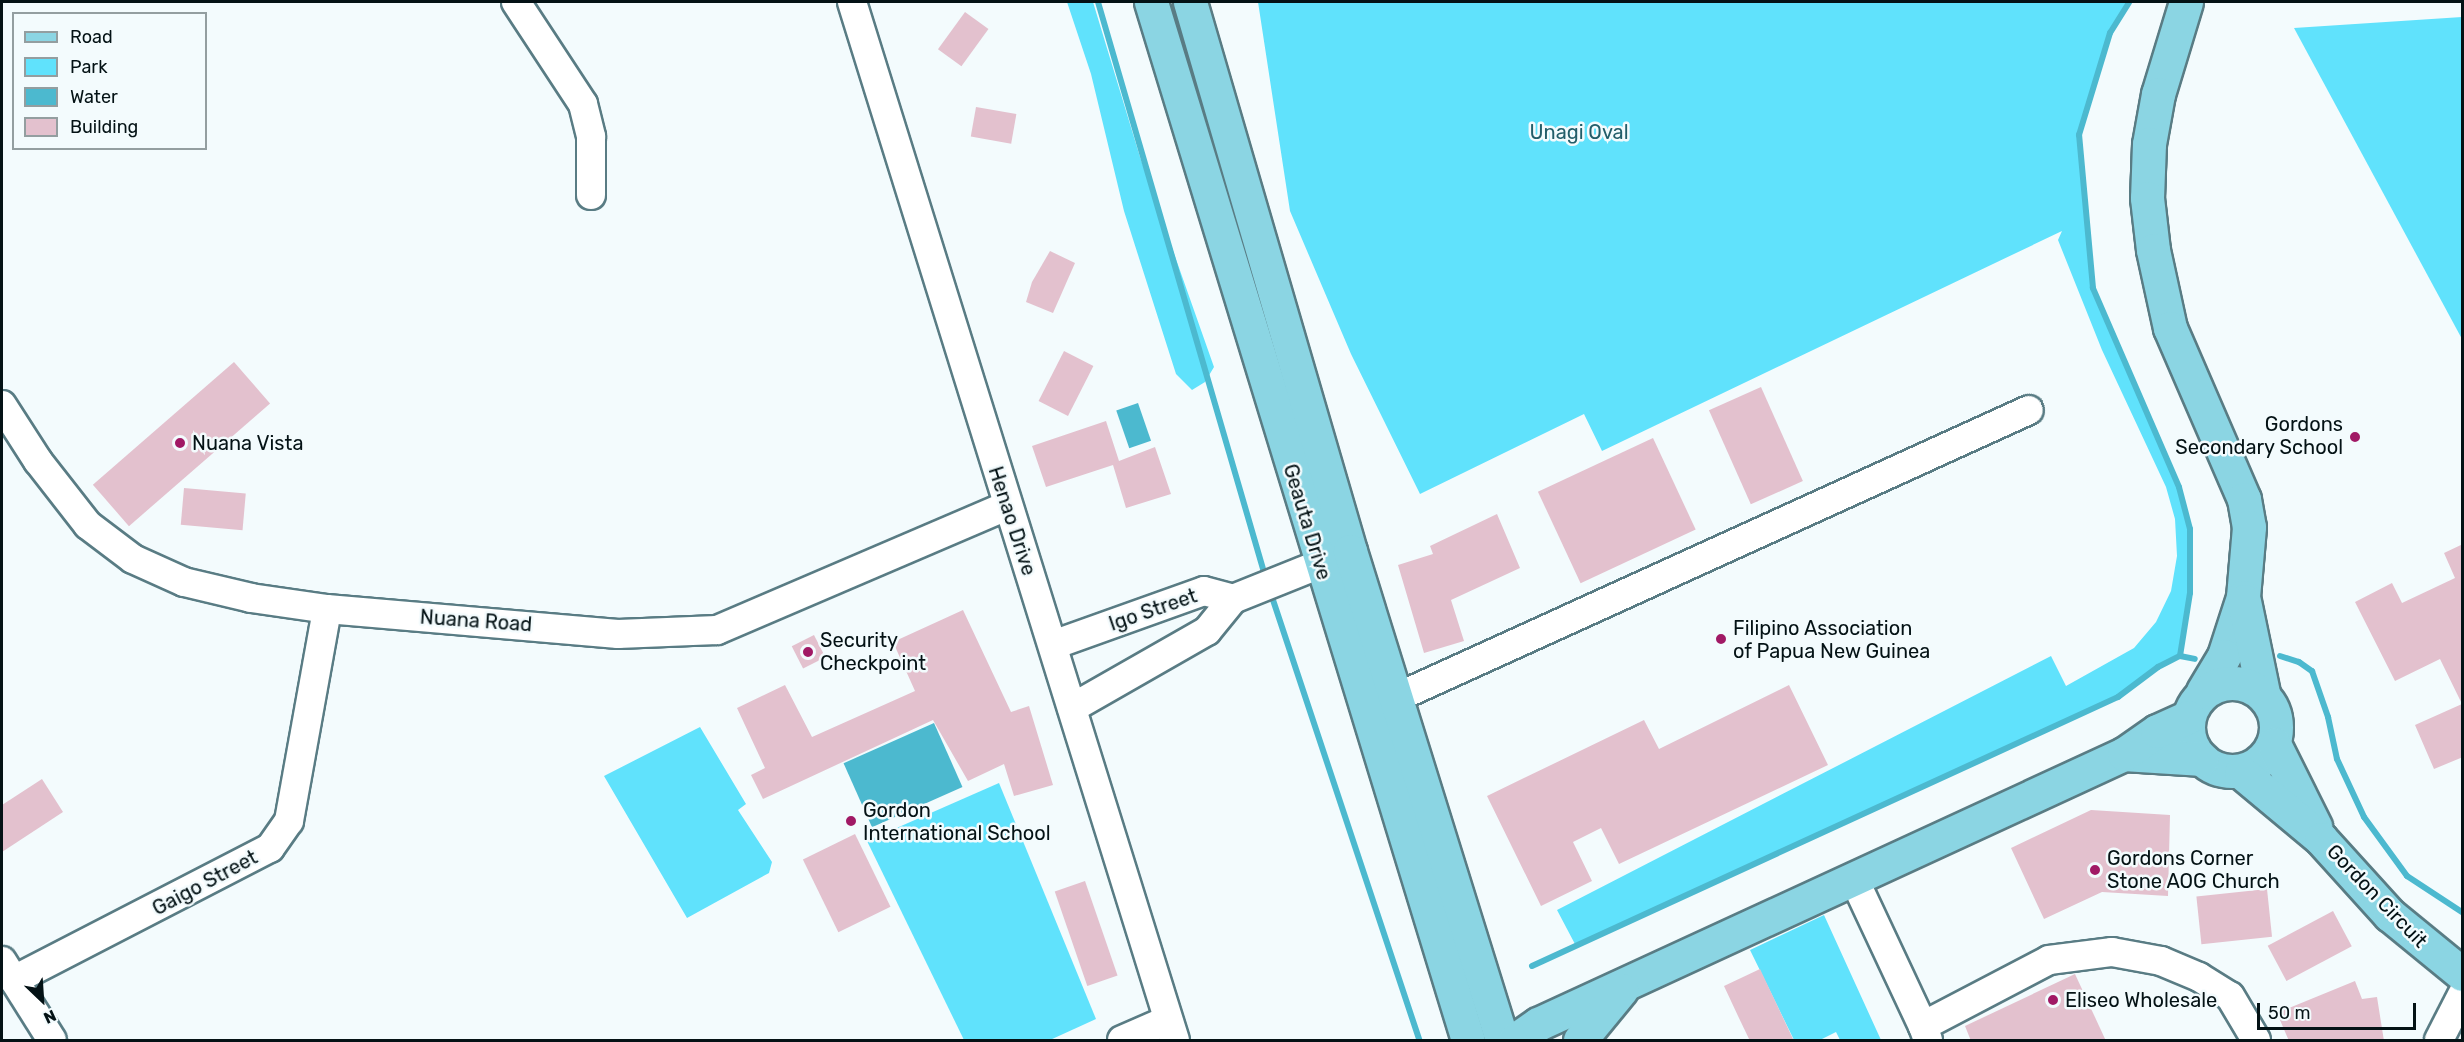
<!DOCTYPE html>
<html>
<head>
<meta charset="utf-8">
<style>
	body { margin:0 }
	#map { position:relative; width:2464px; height:1042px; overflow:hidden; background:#f3fbfd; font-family:Rubik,sans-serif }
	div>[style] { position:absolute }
	.green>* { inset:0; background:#60e2fc }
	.water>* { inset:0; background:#4cb9cf; transform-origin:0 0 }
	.stream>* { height:6px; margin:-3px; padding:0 3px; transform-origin:3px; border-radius:3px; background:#4cb9cf }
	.building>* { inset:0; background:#e3c1ce; transform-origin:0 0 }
	.roads { filter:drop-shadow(2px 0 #597c84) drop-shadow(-2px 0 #597c84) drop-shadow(0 2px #597c84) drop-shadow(0 -2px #597c84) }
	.minor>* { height:28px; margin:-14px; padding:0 14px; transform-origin:14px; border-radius:14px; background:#fff }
	.major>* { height:33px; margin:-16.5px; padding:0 16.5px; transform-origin:16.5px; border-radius:16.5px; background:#8bd5e3 }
	.major>.ring { margin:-16.5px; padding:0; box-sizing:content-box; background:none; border:33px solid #8bd5e3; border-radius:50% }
	.dots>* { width:16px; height:16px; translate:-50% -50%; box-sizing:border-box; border:3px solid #f3fbfd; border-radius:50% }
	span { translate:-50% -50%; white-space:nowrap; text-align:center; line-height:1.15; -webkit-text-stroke:5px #f3fbfd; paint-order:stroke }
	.park-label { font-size:20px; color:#225e6a }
	.poi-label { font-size:20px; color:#041215 }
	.right { translate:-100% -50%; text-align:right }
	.left { translate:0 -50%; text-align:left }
	.street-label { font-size:20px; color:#041215 }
	.frame { position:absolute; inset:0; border:3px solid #041215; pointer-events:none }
	.legend { position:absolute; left:12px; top:12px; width:195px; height:138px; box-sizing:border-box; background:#f3fbfd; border:2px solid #939ea0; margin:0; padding:8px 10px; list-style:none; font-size:18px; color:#041215 }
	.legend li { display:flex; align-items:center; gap:12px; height:30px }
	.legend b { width:30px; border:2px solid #939ea0 }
	.north { position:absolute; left:12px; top:970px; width:60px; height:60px; -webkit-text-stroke:4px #f3fbfd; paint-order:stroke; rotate:155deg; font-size:16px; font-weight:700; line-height:24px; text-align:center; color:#041215 }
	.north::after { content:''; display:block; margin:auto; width:21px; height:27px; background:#041215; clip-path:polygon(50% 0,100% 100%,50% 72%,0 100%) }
	.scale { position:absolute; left:2257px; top:1003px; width:159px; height:27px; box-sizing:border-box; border:3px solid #041215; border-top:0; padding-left:8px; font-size:18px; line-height:21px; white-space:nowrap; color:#041215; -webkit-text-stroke:4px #f3fbfd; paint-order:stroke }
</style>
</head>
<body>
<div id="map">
	<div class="green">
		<i style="clip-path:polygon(1067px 2px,1093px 2px,1140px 157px,1214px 367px,1205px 382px,1192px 390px,1176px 374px,1124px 211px,1091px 74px)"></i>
		<i style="clip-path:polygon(1258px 2px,2129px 2px,2110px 33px,2079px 136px,2093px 288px,2179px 487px,2190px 529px,2190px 593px,2180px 656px,2158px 667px,2118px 697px,1576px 946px,1557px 910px,2051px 656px,2066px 686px,2134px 648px,2156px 622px,2171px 591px,2177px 556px,2175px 519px,2166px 487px,2102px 350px,2058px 240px,2062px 231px,1602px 451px,1584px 414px,1420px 494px,1351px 354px,1290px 211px)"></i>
		<i style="clip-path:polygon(2462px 17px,2462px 339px,2294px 28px)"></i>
		<i style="clip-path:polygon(700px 727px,746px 804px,738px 810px,772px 862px,769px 873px,687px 918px,604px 776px)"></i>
		<i style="clip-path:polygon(999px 783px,1096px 1019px,1050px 1040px,964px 1040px,867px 841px)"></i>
		<i style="clip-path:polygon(1824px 915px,1881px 1040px,1840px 1040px,1836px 1032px,1820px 1040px,1794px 1040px,1750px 950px)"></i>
	</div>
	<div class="water">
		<i style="left:1138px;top:403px;width:40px;height:23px;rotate:71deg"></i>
		<i style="left:934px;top:723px;width:70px;height:99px;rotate:66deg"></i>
	</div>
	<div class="stream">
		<i style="left:1098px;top:2px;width:601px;rotate:73.77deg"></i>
		<i style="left:1270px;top:591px;width:473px;rotate:71.6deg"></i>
		<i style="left:2180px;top:656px;width:15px;rotate:11deg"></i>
		<i style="left:2280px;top:656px;width:20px;rotate:18deg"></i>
		<i style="left:2299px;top:662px;width:16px;rotate:35deg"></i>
		<i style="left:2312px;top:671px;width:49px;rotate:70.8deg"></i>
		<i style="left:2328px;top:717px;width:43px;rotate:77.9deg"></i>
		<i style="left:2337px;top:759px;width:64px;rotate:65deg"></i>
		<i style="left:2364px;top:817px;width:73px;rotate:53.9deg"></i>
		<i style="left:2407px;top:876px;width:66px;rotate:33.2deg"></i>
		<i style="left:1532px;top:966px;width:645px;rotate:-24.66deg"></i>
		<i style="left:2118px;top:697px;width:50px;rotate:-36.9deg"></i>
		<i style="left:2158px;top:667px;width:25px;rotate:-27deg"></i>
		<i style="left:2180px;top:656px;width:64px;rotate:-81deg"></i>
		<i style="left:2190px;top:593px;width:64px;rotate:-90deg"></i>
		<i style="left:2190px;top:529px;width:43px;rotate:-104.7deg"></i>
		<i style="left:2179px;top:487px;width:217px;rotate:-113.4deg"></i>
		<i style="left:2093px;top:288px;width:154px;rotate:-95.2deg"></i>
		<i style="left:2079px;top:135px;width:107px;rotate:-73.1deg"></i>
		<i style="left:2110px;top:33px;width:36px;rotate:-58deg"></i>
	</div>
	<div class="building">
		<i style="left:965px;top:12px;width:29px;height:46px;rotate:36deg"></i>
		<i style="left:976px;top:107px;width:41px;height:30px;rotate:10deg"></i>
		<i style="clip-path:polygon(1050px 251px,1075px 263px,1053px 313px,1026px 302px,1032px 282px)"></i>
		<i style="left:1064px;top:351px;width:33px;height:56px;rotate:27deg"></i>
		<i style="left:234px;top:362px;width:55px;height:187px;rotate:49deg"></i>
		<i style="left:1761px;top:387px;width:103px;height:57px;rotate:66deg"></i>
		<i style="clip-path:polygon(1106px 421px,1119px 461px,1155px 447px,1171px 494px,1126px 508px,1113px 465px,1046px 487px,1032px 446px)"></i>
		<i style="left:1653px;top:438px;width:101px;height:127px;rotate:65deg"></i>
		<i style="left:184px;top:488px;width:62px;height:37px;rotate:5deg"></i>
		<i style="clip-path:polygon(1497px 514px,1520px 568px,1451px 600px,1464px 641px,1424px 653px,1398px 565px,1433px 554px,1430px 546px)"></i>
		<i style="clip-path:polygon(2463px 544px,2463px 757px,2434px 769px,2415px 725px,2462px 704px,2440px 659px,2395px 681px,2355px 602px,2392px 583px,2402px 603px,2455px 578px,2444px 553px)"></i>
		<i style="clip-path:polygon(963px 610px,1011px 712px,1029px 706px,1053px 785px,1014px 796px,1004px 764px,968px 781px,933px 720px,763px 799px,751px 775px,765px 768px,737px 708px,785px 685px,812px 737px,915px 691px,893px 642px)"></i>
		<i style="left:814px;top:635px;width:25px;height:25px;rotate:63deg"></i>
		<i style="clip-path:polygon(1789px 685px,1828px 765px,1619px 864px,1601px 828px,1573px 842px,1592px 881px,1541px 906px,1487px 796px,1644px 720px,1659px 749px)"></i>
		<i style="clip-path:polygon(42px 779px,63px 812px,2px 852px,2px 805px)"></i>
		<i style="clip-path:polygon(2091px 810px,2170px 815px,2168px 896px,2102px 892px,2044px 919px,2011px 848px)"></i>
		<i style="left:855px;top:834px;width:81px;height:58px;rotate:64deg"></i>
		<i style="left:1085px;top:881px;width:100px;height:32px;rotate:71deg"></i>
		<i style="left:2267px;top:889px;width:48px;height:71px;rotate:84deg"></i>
		<i style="left:2333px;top:911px;width:40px;height:74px;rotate:62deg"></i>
		<i style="clip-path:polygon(1760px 969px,1794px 1041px,1750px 1041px,1738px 1016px,1724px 986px)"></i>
		<i style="clip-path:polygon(2075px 974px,2106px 1041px,1971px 1041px,1965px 1026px)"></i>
		<i style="clip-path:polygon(2355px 981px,2362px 999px,2377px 997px,2384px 1041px,2289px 1041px,2277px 1013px)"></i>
	</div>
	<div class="roads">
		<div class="minor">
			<i style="left:516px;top:2px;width:122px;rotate:56.7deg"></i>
			<i style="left:583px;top:104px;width:34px;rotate:76deg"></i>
			<i style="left:591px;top:137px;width:58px;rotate:90deg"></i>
			<i style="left:852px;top:2px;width:1087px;rotate:72.72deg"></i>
			<i style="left:2px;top:405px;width:67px;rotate:57.3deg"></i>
			<i style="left:38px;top:461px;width:81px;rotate:52deg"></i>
			<i style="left:88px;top:525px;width:56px;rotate:37.1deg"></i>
			<i style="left:133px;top:559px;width:56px;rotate:24.3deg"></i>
			<i style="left:184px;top:582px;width:69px;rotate:13.4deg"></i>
			<i style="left:251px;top:598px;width:77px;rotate:8.2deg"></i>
			<i style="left:327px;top:609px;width:292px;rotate:4.9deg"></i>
			<i style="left:618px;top:634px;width:99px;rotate:-2.3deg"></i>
			<i style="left:717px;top:630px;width:314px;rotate:-23.2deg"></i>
			<i style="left:1053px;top:645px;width:160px;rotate:-19.7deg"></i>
			<i style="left:1204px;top:591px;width:30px;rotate:15deg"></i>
			<i style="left:1233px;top:599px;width:94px;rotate:-21.9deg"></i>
			<i style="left:1376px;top:707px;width:717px;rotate:-24.46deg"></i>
			<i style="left:1072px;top:708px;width:155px;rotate:-29.7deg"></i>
			<i style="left:1207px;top:631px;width:41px;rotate:-50.9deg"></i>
			<i style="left:1854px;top:879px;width:162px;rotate:64.9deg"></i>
			<i style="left:2px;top:961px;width:93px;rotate:57.7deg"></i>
			<i style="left:14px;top:980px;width:288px;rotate:-27.3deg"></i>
			<i style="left:270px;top:848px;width:33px;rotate:-55deg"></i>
			<i style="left:289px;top:821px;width:215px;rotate:-79.8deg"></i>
			<i style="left:1122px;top:1040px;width:50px;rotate:-23.5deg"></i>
			<i style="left:1928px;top:1040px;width:15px;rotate:-110deg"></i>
			<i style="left:1923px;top:1026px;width:142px;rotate:-27.6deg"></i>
			<i style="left:2049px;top:960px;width:64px;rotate:-7.2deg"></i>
			<i style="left:2112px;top:952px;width:50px;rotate:10.4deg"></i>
			<i style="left:2161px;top:961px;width:41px;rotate:22.8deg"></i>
			<i style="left:2199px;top:977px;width:36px;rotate:32deg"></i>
			<i style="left:2230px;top:996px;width:51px;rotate:59.4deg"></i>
			<i style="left:2439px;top:1040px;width:51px;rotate:-62.9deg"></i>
		</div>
		<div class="major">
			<i style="left:1151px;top:2px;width:1085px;rotate:73.02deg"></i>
			<i style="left:1190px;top:2px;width:572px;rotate:73.75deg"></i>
			<i style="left:1350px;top:551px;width:512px;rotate:72.73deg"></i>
			<i style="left:2186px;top:2px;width:96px;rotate:106.9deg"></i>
			<i style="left:2158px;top:94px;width:51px;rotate:100.2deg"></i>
			<i style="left:2149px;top:144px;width:54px;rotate:92.1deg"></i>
			<i style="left:2147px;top:198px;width:52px;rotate:83.4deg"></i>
			<i style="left:2153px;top:250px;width:80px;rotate:77.7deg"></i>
			<i style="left:2170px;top:328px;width:186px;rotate:66.6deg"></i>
			<i style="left:2244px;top:499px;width:28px;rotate:80deg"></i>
			<i style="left:2249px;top:527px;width:70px;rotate:94.9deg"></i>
			<i style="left:2243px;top:597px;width:62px;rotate:107.9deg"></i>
			<i style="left:2224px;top:656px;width:41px;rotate:121deg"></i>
			<i style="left:2244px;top:601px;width:94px;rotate:78.3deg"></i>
			<i class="ring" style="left:2188px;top:683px;width:55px;height:55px"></i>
			<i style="left:2274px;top:744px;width:92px;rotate:63.4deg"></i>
			<i style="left:2124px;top:754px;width:78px;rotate:3.7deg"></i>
			<i style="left:2241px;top:772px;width:104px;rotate:39.9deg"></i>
			<i style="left:2321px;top:839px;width:103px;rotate:47.8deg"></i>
			<i style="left:2390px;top:915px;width:93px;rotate:39.3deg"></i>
			<i style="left:1515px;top:1040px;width:28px;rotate:-35deg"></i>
			<i style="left:1538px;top:1024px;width:645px;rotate:-24.74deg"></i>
			<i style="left:2124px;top:754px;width:40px;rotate:-34.9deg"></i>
			<i style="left:2157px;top:731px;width:34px;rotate:-24deg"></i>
			<i style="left:1580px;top:1040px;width:65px;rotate:-50.6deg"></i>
		</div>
	</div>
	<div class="dots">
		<i style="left:2355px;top:437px;background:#a11965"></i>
		<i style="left:180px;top:443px;background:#a11965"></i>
		<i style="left:1721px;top:639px;background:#a11965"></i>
		<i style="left:808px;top:652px;background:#a11965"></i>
		<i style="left:851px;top:821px;background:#a11965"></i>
		<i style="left:2095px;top:870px;background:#a11965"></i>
		<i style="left:2053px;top:1000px;background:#a11965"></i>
	</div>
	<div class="park-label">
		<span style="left:1579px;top:132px">Unagi Oval</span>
	</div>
	<div class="poi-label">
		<span class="right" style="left:2343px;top:436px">Gordons<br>Secondary School</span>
		<span class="left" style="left:192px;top:443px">Nuana Vista</span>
		<span class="left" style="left:1733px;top:640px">Filipino Association<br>of Papua New Guinea</span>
		<span class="left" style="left:820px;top:652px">Security<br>Checkpoint</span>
		<span class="left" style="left:863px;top:822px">Gordon<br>International School</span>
		<span class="left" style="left:2107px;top:870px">Gordons Corner<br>Stone AOG Church</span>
		<span class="left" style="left:2065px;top:1000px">Eliseo Wholesale</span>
	</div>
	<div class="street-label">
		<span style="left:1012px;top:521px;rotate:72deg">Henao Drive</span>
		<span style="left:1307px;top:522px;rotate:73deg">Geauta Drive</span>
		<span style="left:1153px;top:610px;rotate:-19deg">Igo Street</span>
		<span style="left:476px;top:621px;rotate:4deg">Nuana Road</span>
		<span style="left:205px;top:883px;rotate:-28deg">Gaigo Street</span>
		<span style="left:2377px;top:896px;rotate:46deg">Gordon Circuit</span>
	</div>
	<div class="frame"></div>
	<ul class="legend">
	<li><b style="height:8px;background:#8bd5e3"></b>Road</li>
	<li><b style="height:16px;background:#60e2fc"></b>Park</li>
	<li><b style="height:16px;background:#4cb9cf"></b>Water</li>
	<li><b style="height:16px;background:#e3c1ce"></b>Building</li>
	</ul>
	<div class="north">N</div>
	<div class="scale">50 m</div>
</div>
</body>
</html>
